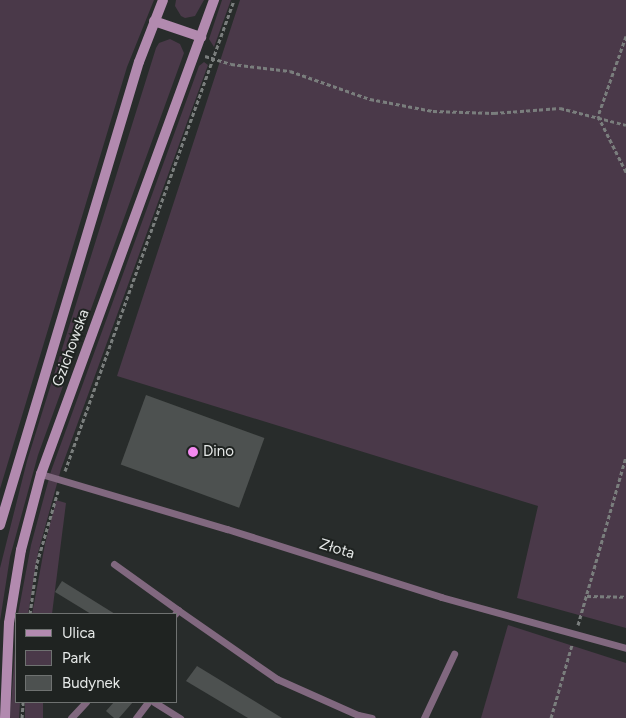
<!DOCTYPE html>
<html>
<head>
<meta charset="utf-8">
<style>
	body { margin:0 }
	#map { position:relative; width:626px; height:718px; overflow:hidden; background:#282c2b; font-family:Figtree,sans-serif }
	div>[style] { position:absolute }
	.green>* { inset:0; background:#4a3949; transform-origin:0 0 }
	.building>* { inset:0; background:#4d5150; transform-origin:0 0 }
	.path>* { height:3px; margin-top:-1.5px; transform-origin:0; background:repeating-linear-gradient(90deg,#7a7e7d 0 4px,transparent 0 6.5px) }
	.lane>* { height:7px; margin:-3.5px; padding:0 3.5px; transform-origin:3.5px; border-radius:3.5px; background:#81687f }
	.secondary>* { height:10px; margin:-5px; padding:0 5px; transform-origin:5px; border-radius:5px; background:#b28aaf }
	.dots>* { width:14px; height:14px; translate:-50% -50%; box-sizing:border-box; border:2px solid #1f2321; border-radius:50% }
	span { translate:-50% -50%; white-space:nowrap; text-align:center; line-height:1.15; -webkit-text-stroke:4px #1f2321; paint-order:stroke }
	.street-label { font-size:15px; color:#e6e9e8 }
	.poi-label { font-size:15px; color:#e6e9e8 }
	.left { translate:0 -50%; text-align:left }
	.legend { position:absolute; left:15px; top:613px; width:162px; height:90px; box-sizing:border-box; background:#1f2321; border:1px solid #6f7271; margin:0; padding:6px 9px; list-style:none; font-size:15px; color:#e6e9e8 }
	.legend li { display:flex; align-items:center; gap:10px; height:25px }
	.legend b { width:25px; border:1px solid #6f7271 }
</style>
</head>
<body>
<div id="map">
	<div class="green">
		<i style="clip-path:polygon(0 0,154px 0,127px 67px,0 489px)"></i>
		<i style="clip-path:polygon(176px 0,204px 0,195px 16px,185px 18px,181px 16px,175px 6px)"></i>
		<i style="clip-path:polygon(222px 0,231px 0,214px 47px,209px 39px)"></i>
		<i style="clip-path:polygon(240px 0,626px 0,626px 628px,517px 598px,538px 506px,117px 376px)"></i>
		<i style="clip-path:polygon(170px 39px,180px 44px,184px 53px,38px 455px,10px 557px,0 621px,0 568px,27px 461px,156px 48px,159px 43px)"></i>
		<i style="clip-path:polygon(204px 62px,208px 65px,61px 469px,38px 553px,28px 614px,18px 614px,31px 545px,51px 471px,199px 66px)"></i>
		<i style="clip-path:polygon(56px 500px,66px 503px,52px 614px,32px 614px,45px 544px)"></i>
		<i style="clip-path:polygon(508px 625px,626px 663px,626px 718px,481px 718px)"></i>
		<i style="clip-path:polygon(16px 635px,16px 702px,20px 702px,19px 718px,10px 718px)"></i>
		<i style="left:25px;top:702px;width:18px;height:16px"></i>
	</div>
	<div class="building">
		<i style="left:146px;top:395px;width:126px;height:74px;rotate:20deg"></i>
		<i style="clip-path:polygon(62px 581px,115px 614px,91px 614px,55px 592px)"></i>
		<i style="clip-path:polygon(197px 666px,282px 718px,248px 718px,186px 681px)"></i>
		<i style="clip-path:polygon(114px 702px,133px 702px,119px 718px,114px 718px,106px 711px)"></i>
	</div>
	<div class="path">
		<i style="left:626px;top:36px;width:85px;rotate:109.3deg"></i>
		<i style="left:598px;top:116px;width:63px;rotate:63.4deg"></i>
		<i style="left:205px;top:56px;width:27px;rotate:17deg"></i>
		<i style="left:231px;top:64px;width:59px;rotate:6.8deg"></i>
		<i style="left:290px;top:71px;width:85px;rotate:19.3deg"></i>
		<i style="left:370px;top:99px;width:64px;rotate:10.8deg"></i>
		<i style="left:433px;top:111px;width:61px;rotate:1.9deg"></i>
		<i style="left:494px;top:113px;width:66px;rotate:-4.3deg"></i>
		<i style="left:560px;top:108px;width:68px;rotate:14.4deg"></i>
		<i style="left:65px;top:471px;width:500px;rotate:-70.26deg"></i>
		<i style="left:587px;top:596px;width:39px;rotate:1deg"></i>
		<i style="left:30px;top:614px;width:51px;rotate:-82.2deg"></i>
		<i style="left:37px;top:563px;width:75px;rotate:-73.7deg"></i>
		<i style="left:578px;top:625px;width:175px;rotate:-74.1deg"></i>
		<i style="left:22px;top:718px;width:16px;rotate:-86deg"></i>
		<i style="left:551px;top:718px;width:76px;rotate:-74deg"></i>
	</div>
	<div class="lane">
		<i style="left:41px;top:474px;width:194px;rotate:16.5deg"></i>
		<i style="left:227px;top:529px;width:225px;rotate:17.6deg"></i>
		<i style="left:441px;top:597px;width:192px;rotate:15.4deg"></i>
		<i style="left:114px;top:564px;width:79px;rotate:35.7deg"></i>
		<i style="left:175px;top:614px;width:5px;rotate:-53deg"></i>
		<i style="left:178px;top:610px;width:121px;rotate:34.9deg"></i>
		<i style="left:277px;top:679px;width:89px;rotate:24deg"></i>
		<i style="left:358px;top:715px;width:14px;rotate:12deg"></i>
		<i style="left:154px;top:702px;width:31px;rotate:32deg"></i>
		<i style="left:71px;top:718px;width:22px;rotate:-47deg"></i>
		<i style="left:136px;top:718px;width:20px;rotate:-53deg"></i>
		<i style="left:424px;top:718px;width:71px;rotate:-64.9deg"></i>
	</div>
	<div class="secondary">
		<i style="left:154px;top:21px;width:50px;rotate:18.8deg"></i>
		<i style="left:0;top:525px;width:483px;rotate:-73.3deg"></i>
		<i style="left:139px;top:62px;width:66px;rotate:-68.8deg"></i>
		<i style="left:5px;top:718px;width:95px;rotate:-87.6deg"></i>
		<i style="left:9px;top:623px;width:74px;rotate:-80.7deg"></i>
		<i style="left:21px;top:550px;width:79px;rotate:-75.3deg"></i>
		<i style="left:41px;top:474px;width:505px;rotate:-69.95deg"></i>
	</div>
	<div class="dots">
		<i style="left:193px;top:452px;background:#f489f0"></i>
	</div>
	<div class="street-label">
		<span style="left:71px;top:348px;rotate:-70deg">Gzichowska</span>
		<span style="left:337px;top:549px;rotate:17deg">Złota</span>
	</div>
	<div class="poi-label">
		<span class="left" style="left:203px;top:452px">Dino</span>
	</div>
	<ul class="legend">
	<li><b style="height:6px;background:#b28aaf"></b>Ulica</li>
	<li><b style="height:14px;background:#4a3949"></b>Park</li>
	<li><b style="height:14px;background:#4d5150"></b>Budynek</li>
	</ul>
</div>
</body>
</html>
